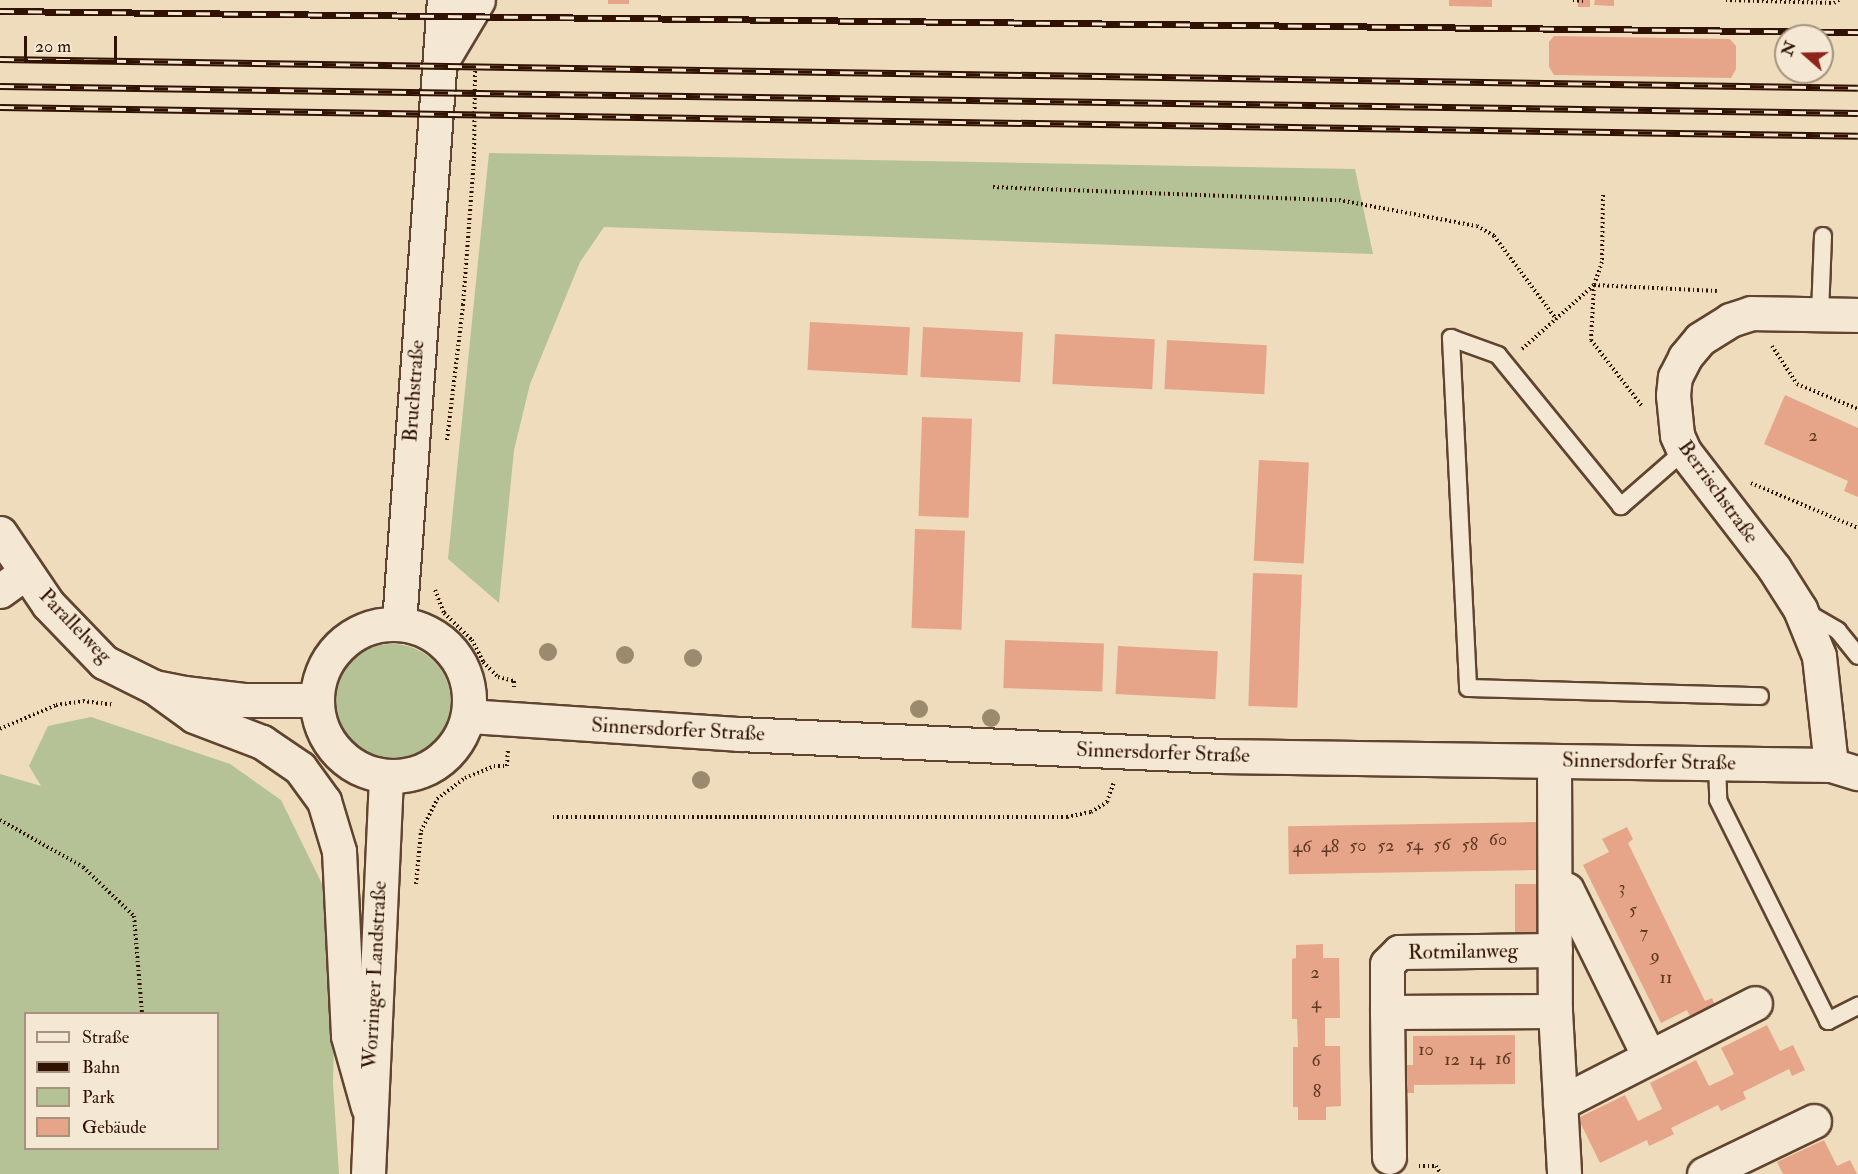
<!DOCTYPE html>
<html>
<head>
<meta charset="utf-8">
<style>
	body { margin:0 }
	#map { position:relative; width:1858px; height:1174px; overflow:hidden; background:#eedcbd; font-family:"IM FELL Double Pica",serif }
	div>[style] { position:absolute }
	.green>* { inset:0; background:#b4c295 }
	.round { border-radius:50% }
	.building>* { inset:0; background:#e6a588; transform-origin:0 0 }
	.path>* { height:4px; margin-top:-2px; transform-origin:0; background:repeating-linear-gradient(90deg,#311200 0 1.5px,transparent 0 4.5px) }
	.roads { filter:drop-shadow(2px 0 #60442f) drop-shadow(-2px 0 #60442f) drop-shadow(0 2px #60442f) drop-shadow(0 -2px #60442f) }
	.service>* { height:16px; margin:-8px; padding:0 8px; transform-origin:8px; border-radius:8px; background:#f4e8d4 }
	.minor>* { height:33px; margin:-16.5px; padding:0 16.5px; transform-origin:16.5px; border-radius:16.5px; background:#f4e8d4 }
	.tertiary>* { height:33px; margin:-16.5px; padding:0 16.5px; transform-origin:16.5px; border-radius:16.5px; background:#f4e8d4 }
	.secondary>* { height:33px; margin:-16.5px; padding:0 16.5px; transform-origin:16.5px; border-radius:16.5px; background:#f4e8d4 }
	.secondary>.ring { margin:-16.5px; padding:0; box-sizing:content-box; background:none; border:33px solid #f4e8d4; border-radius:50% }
	.rail>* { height:7px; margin-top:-3.5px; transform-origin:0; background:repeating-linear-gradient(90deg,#f4e8d4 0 14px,#311200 0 28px); box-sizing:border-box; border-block:2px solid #311200 }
	.trees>* { width:18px; height:18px; margin:-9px; border-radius:50%; background:#9c8a6e }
	span { translate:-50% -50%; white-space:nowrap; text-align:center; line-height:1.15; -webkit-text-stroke:6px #f4e8d4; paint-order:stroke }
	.number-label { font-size:18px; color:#5e3722 }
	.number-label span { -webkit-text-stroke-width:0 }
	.street-label { font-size:21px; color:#311200 }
	.legend { position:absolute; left:24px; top:1012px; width:195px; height:138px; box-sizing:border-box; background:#f4e8d4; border:2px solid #a6927f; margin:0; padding:8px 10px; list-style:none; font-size:18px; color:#311200 }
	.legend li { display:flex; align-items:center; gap:12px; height:30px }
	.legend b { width:30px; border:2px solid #a6927f }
	.north { position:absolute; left:1774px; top:24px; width:60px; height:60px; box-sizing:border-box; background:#f4e8d4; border:2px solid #a6927f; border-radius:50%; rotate:290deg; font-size:16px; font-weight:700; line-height:24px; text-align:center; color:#311200 }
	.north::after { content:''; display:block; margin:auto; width:21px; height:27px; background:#8f2418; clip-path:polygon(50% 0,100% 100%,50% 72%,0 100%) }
	.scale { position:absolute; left:24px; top:36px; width:93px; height:27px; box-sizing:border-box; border:3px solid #311200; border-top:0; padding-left:8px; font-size:18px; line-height:21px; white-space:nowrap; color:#311200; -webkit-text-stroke:4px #f4e8d4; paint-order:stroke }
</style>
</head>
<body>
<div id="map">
	<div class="green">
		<i style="clip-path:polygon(489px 153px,1355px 169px,1373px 254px,604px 227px,580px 262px,530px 384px,514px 450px,499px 603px,448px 559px)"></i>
		<i class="round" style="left:333px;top:644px;width:118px;height:118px"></i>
		<i style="clip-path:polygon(evenodd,91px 717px,230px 764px,281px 800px,327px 894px,326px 954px,335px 999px,333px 1083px,339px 1174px,0 1174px,0 774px,41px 786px,29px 766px,48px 726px,91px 717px,26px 1014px,218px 1014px,218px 1148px,26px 1148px,26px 1014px)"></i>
	</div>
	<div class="building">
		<i style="left:608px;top:0;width:21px;height:4px"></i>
		<i style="clip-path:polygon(1449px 0,1492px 0,1492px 7px,1449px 6px)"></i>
		<i style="left:1578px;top:0;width:12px;height:7px"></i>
		<i style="clip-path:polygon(1595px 0,1614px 0,1614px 6px,1594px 5px)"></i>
		<i style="clip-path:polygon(1554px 36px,1730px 39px,1736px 46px,1736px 69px,1731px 78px,1554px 75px,1549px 67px,1549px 42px)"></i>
		<i style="left:810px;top:322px;width:100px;height:48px;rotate:3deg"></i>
		<i style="left:923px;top:327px;width:100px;height:50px;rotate:3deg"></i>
		<i style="left:1055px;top:334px;width:100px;height:50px;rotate:3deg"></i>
		<i style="left:1167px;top:340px;width:100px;height:49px;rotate:3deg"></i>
		<i style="clip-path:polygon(1785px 395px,1858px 428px,1858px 497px,1844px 491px,1848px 481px,1764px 444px)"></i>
		<i style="left:922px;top:417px;width:50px;height:99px;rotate:2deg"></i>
		<i style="left:1259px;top:460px;width:50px;height:101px;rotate:3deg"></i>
		<i style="left:915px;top:529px;width:50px;height:99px;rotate:2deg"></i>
		<i style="left:1253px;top:573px;width:49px;height:133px;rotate:2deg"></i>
		<i style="left:1005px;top:640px;width:99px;height:48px;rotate:2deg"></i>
		<i style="left:1118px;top:646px;width:100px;height:48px;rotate:3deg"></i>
		<i style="left:1537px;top:822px;width:48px;height:249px;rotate:89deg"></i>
		<i style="clip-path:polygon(1627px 827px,1633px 839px,1628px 843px,1683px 956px,1705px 1001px,1712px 998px,1717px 1010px,1693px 1023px,1687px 1010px,1661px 1023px,1583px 865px,1609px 852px,1602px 839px)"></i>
		<i style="left:1515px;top:884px;width:26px;height:49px"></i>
		<i style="clip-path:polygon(1323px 944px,1323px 958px,1339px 958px,1340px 1018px,1325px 1018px,1325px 1046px,1340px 1046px,1341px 1106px,1326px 1107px,1326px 1120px,1298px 1120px,1298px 1107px,1293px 1107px,1293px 1047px,1298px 1047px,1297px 1019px,1292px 1019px,1292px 959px,1296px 958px,1296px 945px)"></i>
		<i style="clip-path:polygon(1767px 1025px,1780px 1051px,1793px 1045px,1805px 1070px,1792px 1076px,1789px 1069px,1743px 1092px,1746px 1099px,1721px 1111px,1718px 1105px,1671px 1128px,1674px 1134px,1662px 1140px,1649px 1146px,1647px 1140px,1600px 1163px,1578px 1118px,1625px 1095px,1638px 1121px,1662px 1109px,1650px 1083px,1696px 1060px,1709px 1086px,1722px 1080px,1734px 1074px,1721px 1048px)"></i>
		<i style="clip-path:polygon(1515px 1035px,1515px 1084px,1414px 1085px,1414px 1093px,1400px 1093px,1399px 1065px,1413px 1065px,1413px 1036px)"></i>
		<i style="clip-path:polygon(1824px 1140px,1837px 1166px,1850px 1160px,1857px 1174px,1783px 1174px,1777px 1162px)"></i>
	</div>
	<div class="path">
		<i style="left:1573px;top:0;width:11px;rotate:5deg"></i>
		<i style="left:1726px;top:0;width:108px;rotate:1.6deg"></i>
		<i style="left:1834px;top:3px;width:6px;rotate:-31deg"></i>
		<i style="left:993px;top:187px;width:346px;rotate:2.2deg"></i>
		<i style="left:1339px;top:200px;width:140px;rotate:10.7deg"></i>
		<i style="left:1477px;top:226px;width:20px;rotate:30deg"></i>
		<i style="left:1494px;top:236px;width:104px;rotate:53.2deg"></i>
		<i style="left:1603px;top:195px;width:67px;rotate:90.9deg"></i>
		<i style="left:1602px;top:262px;width:24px;rotate:109deg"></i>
		<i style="left:1594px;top:285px;width:55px;rotate:93.1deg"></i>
		<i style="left:1591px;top:340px;width:83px;rotate:52.3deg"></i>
		<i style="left:1772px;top:346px;width:45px;rotate:56.7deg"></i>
		<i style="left:1797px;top:384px;width:66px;rotate:22.3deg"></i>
		<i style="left:1522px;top:349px;width:96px;rotate:-41.6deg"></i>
		<i style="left:1594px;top:285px;width:123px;rotate:2.8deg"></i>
		<i style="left:447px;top:440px;width:136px;rotate:-83.2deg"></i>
		<i style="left:463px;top:305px;width:147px;rotate:-85.7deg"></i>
		<i style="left:474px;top:158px;width:87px;rotate:-89.3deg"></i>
		<i style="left:1751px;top:483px;width:116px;rotate:22.8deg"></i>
		<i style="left:435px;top:590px;width:25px;rotate:69deg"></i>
		<i style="left:444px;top:613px;width:39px;rotate:44deg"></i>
		<i style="left:472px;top:640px;width:25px;rotate:63deg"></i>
		<i style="left:483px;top:662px;width:21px;rotate:45deg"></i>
		<i style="left:498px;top:677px;width:16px;rotate:14deg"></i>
		<i style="left:514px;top:681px;width:7px;rotate:90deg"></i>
		<i style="left:0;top:729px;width:61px;rotate:-23.2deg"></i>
		<i style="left:56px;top:705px;width:27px;rotate:-8deg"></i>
		<i style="left:83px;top:701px;width:31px;rotate:7deg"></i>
		<i style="left:553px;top:817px;width:514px"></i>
		<i style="left:1067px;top:817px;width:25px;rotate:-12deg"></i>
		<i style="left:1091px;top:812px;width:19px;rotate:-32deg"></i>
		<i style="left:1107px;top:802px;width:21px;rotate:-71deg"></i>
		<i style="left:0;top:820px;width:95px;rotate:29.5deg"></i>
		<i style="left:83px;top:867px;width:71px;rotate:43.9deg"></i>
		<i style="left:134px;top:916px;width:98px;rotate:85.3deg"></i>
		<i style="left:416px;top:884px;width:53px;rotate:-84.6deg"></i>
		<i style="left:421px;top:831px;width:36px;rotate:-63deg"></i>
		<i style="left:437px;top:799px;width:35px;rotate:-37deg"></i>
		<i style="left:465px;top:778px;width:31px;rotate:-22deg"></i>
		<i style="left:494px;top:766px;width:13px"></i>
		<i style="left:507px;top:766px;width:17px;rotate:-87deg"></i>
		<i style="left:1419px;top:1166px;width:17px"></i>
		<i style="left:1436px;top:1166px;width:9px;rotate:58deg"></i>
	</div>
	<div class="roads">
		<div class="service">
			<i style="left:1820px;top:314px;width:78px;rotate:-87.8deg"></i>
			<i style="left:1684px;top:451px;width:84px;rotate:138.9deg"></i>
			<i style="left:1621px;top:506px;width:195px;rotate:-129.2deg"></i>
			<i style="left:1498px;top:355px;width:50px;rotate:-160.1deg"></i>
			<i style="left:1451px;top:338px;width:350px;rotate:87.2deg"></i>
			<i style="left:1468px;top:688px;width:292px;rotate:1.6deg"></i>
			<i style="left:1804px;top:611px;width:39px;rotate:30deg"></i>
			<i style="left:1838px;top:631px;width:32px;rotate:51deg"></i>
			<i style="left:1717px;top:763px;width:37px;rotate:88deg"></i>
			<i style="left:1718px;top:800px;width:247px;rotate:63.5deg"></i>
			<i style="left:1828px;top:1021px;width:34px;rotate:-27deg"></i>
		</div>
		<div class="minor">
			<i style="left:0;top:533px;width:86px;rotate:55.9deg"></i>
			<i style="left:48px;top:604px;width:81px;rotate:46deg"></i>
			<i style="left:104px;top:662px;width:56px;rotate:26.6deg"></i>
			<i style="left:154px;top:687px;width:31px;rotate:11deg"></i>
			<i style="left:184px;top:693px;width:60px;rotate:6.7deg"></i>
			<i style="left:244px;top:700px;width:72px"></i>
			<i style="left:0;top:591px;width:32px;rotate:-36deg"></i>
			<i style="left:1554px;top:761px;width:250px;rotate:89.8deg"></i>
			<i style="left:1555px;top:1011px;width:163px;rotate:86.8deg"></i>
			<i style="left:1555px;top:884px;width:13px;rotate:27deg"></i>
			<i style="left:1567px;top:890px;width:186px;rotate:63.8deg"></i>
			<i style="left:1555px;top:1011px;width:168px;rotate:179.7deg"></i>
			<i style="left:1387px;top:1012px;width:48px;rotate:-90deg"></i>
			<i style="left:1387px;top:964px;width:17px;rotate:-45deg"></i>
			<i style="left:1399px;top:952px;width:156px;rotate:-0.7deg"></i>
			<i style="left:1387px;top:1012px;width:145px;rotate:89.2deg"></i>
			<i style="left:1560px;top:1103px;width:219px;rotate:-27.1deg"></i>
			<i style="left:1704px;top:1174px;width:122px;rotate:-25.7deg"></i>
		</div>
		<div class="tertiary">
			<i style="left:468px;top:716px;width:272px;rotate:3.8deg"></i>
			<i style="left:739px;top:734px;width:483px;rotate:2.6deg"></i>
			<i style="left:1221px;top:756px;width:610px;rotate:0.85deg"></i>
			<i style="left:1831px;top:765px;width:28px;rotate:17deg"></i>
			<i style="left:1831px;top:765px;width:110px;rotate:-96.3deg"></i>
			<i style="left:1819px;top:656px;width:51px;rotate:-112deg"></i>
			<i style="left:1800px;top:609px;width:49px;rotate:-122.4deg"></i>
			<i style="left:1774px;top:568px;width:148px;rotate:-127.6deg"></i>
			<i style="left:1684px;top:451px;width:17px;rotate:-114deg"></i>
			<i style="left:1677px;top:435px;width:40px;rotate:-95.7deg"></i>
			<i style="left:1673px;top:395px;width:18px;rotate:-84deg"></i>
			<i style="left:1675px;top:377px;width:22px;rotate:-63deg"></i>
			<i style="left:1685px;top:357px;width:23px;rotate:-50deg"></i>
			<i style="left:1700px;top:339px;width:36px;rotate:-32deg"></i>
			<i style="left:1730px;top:320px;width:22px;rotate:-18deg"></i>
			<i style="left:1751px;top:313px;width:107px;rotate:1.1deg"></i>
		</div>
		<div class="secondary">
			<i style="left:444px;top:57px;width:66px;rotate:-59.2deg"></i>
			<i style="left:399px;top:623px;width:625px;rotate:-85.87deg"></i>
			<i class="ring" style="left:317px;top:624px;width:119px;height:119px"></i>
			<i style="left:154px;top:687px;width:49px;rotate:35.9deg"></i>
			<i style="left:194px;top:716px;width:73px;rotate:20.9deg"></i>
			<i style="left:262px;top:742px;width:46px;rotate:34.4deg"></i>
			<i style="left:300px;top:768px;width:41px;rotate:54deg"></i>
			<i style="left:324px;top:801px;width:52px;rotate:73.3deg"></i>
			<i style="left:339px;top:851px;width:185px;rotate:87.2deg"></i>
			<i style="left:348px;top:1036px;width:74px;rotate:74.3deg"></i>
			<i style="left:368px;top:1174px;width:398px;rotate:-87.4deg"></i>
		</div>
	</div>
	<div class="rail">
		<i style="left:0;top:11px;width:1858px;rotate:0.65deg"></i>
		<i style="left:0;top:59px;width:1858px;rotate:0.89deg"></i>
		<i style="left:0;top:86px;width:1858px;rotate:0.83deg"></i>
		<i style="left:0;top:107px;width:1858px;rotate:0.89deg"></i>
	</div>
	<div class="trees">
		<i style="left:548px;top:652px"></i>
		<i style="left:625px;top:655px"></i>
		<i style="left:693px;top:658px"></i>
		<i style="left:919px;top:709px"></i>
		<i style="left:991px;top:718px"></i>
		<i style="left:701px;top:780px"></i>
	</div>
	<div class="number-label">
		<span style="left:1813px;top:436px">2</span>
		<span style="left:1498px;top:840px">60</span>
		<span style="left:1414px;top:845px">54</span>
		<span style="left:1442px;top:845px">56</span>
		<span style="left:1470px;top:845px">58</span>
		<span style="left:1358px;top:846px">50</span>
		<span style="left:1386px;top:846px">52</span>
		<span style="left:1302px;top:847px">46</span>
		<span style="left:1330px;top:847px">48</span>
		<span style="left:1622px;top:888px">3</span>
		<span style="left:1633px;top:910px">5</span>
		<span style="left:1644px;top:933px">7</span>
		<span style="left:1655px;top:956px">9</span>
		<span style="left:1315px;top:973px">2</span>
		<span style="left:1666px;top:978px">11</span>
		<span style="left:1316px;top:1003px">4</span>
		<span style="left:1426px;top:1050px">10</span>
		<span style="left:1503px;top:1059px">16</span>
		<span style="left:1452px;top:1060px">12</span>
		<span style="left:1477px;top:1060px">14</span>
		<span style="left:1316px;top:1061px">6</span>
		<span style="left:1317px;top:1092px">8</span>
	</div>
	<div class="street-label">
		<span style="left:414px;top:391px;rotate:-86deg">Bruchstraße</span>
		<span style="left:1718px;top:492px;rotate:54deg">Berrischstraße</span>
		<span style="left:75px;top:626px;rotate:46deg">Parallelweg</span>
		<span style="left:678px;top:730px;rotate:3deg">Sinnersdorfer Straße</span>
		<span style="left:1163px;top:753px;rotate:2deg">Sinnersdorfer Straße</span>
		<span style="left:1649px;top:762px;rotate:1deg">Sinnersdorfer Straße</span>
		<span style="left:1463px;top:952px;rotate:-1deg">Rotmilanweg</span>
		<span style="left:375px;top:975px;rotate:-87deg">Worringer Landstraße</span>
	</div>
	<ul class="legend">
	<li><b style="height:8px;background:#f4e8d4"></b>Straße</li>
	<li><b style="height:8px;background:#311200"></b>Bahn</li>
	<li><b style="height:16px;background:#b4c295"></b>Park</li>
	<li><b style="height:16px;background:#e6a588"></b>Gebäude</li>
	</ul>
	<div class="north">N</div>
	<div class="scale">20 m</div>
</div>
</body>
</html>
